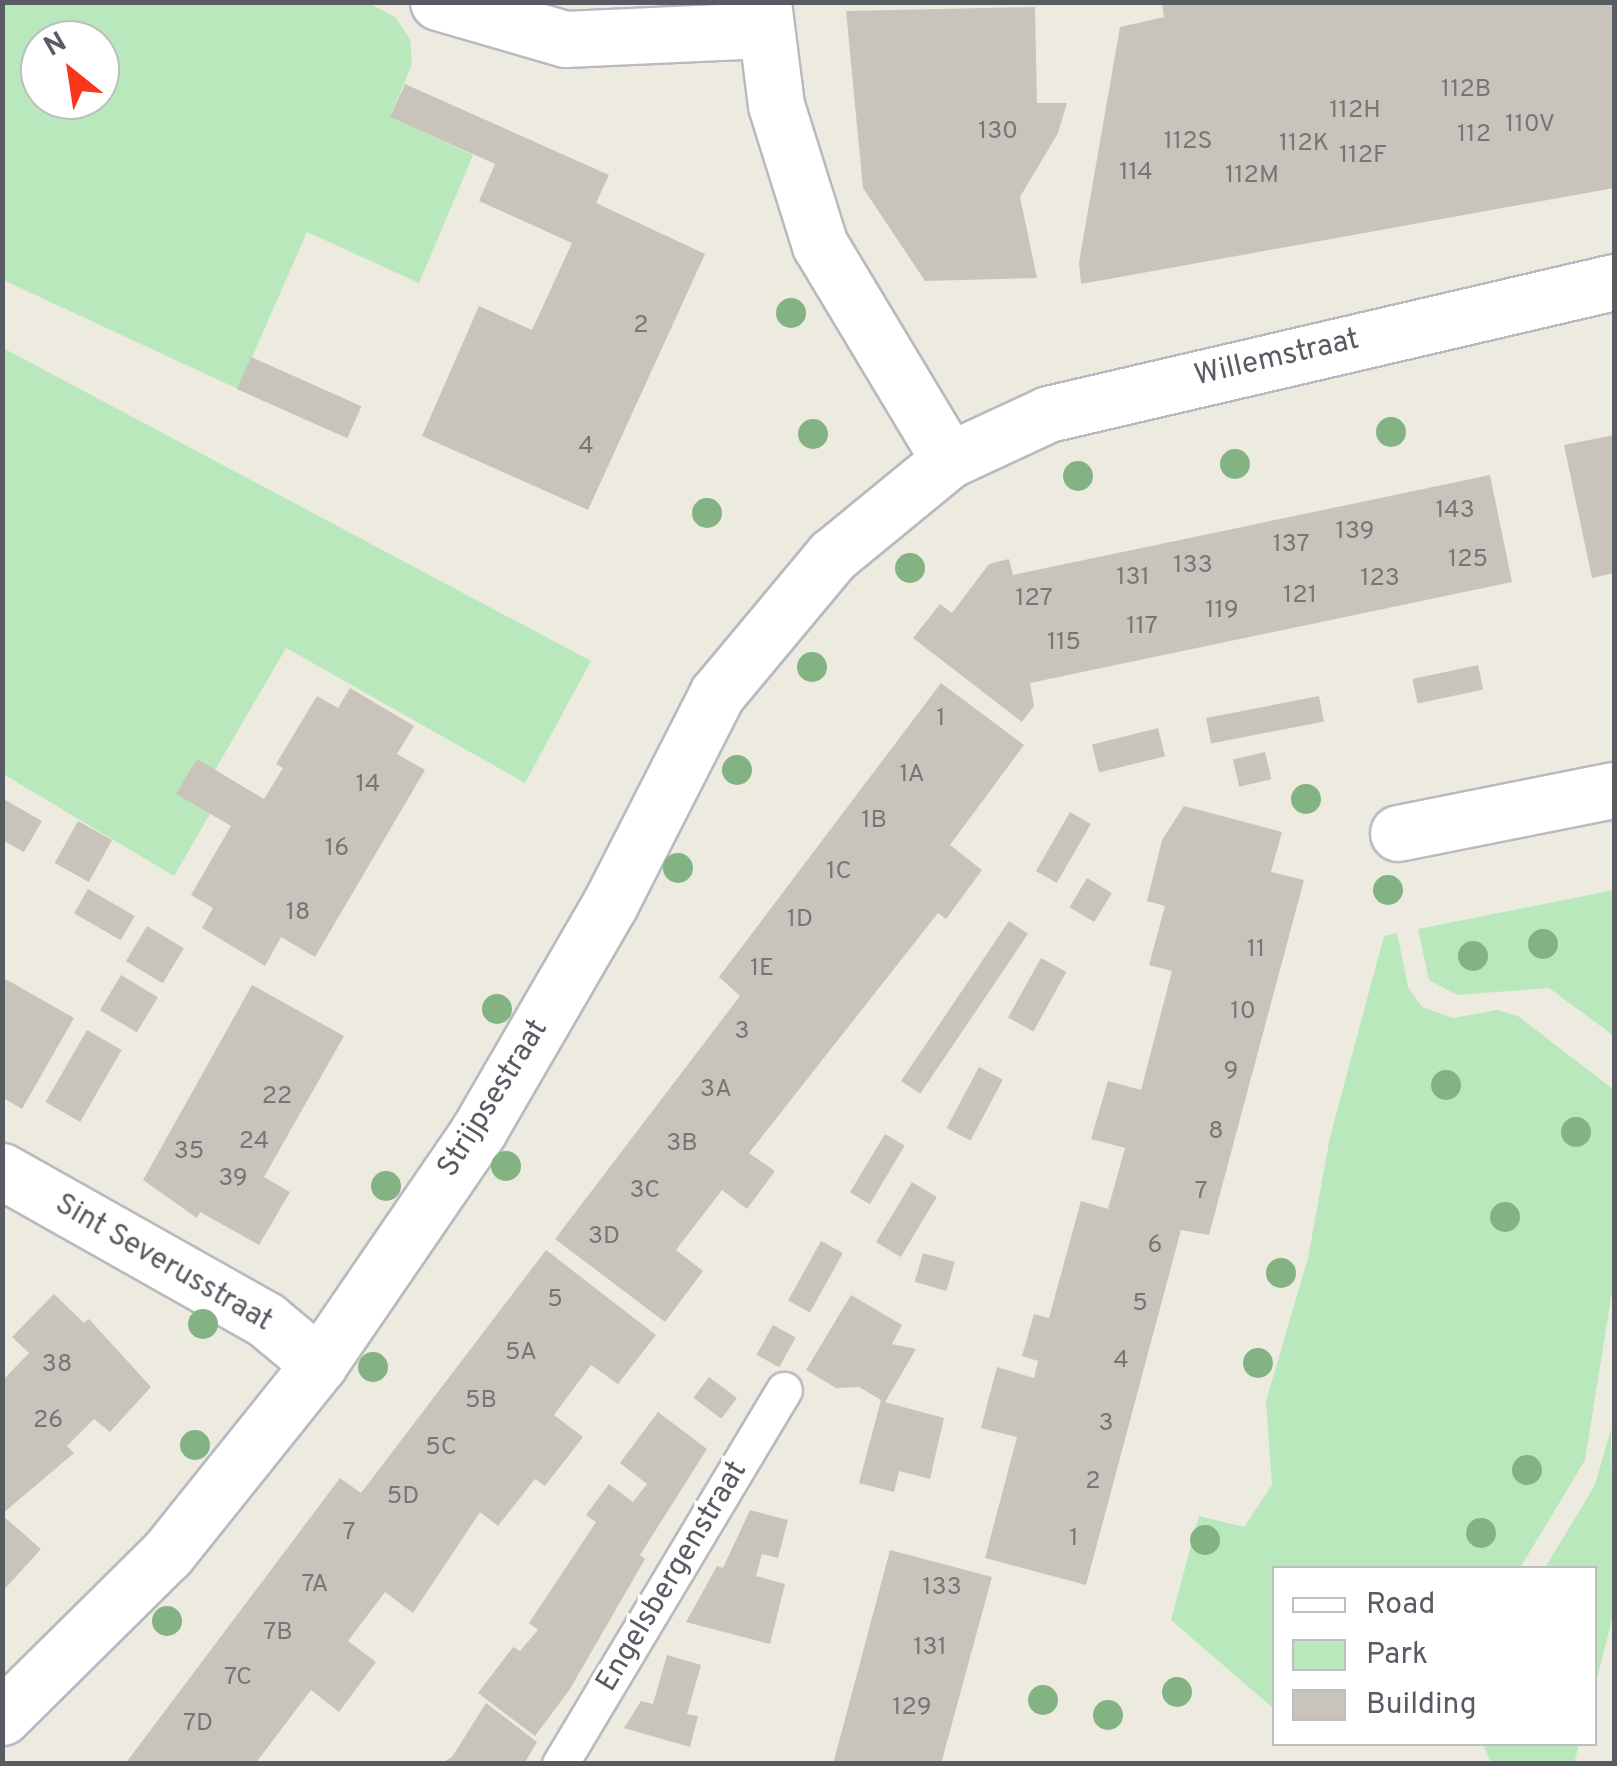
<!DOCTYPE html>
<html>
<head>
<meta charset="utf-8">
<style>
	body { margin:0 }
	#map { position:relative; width:1617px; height:1766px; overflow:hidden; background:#edebdf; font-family:Overpass,sans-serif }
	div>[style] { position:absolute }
	.green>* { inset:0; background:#b8e8bb }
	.building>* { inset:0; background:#c8c4bc; transform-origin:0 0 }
	.roads { filter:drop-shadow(2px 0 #b7bac0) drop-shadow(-2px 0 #b7bac0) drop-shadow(0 2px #b7bac0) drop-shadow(0 -2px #b7bac0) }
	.lane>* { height:35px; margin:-17.5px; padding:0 17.5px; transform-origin:17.5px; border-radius:17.5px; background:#fff }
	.street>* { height:55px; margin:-27.5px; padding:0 27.5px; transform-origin:27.5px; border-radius:27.5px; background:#fff }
	.secondary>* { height:55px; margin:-27.5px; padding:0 27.5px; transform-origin:27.5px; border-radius:27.5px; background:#fff }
	.trees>* { width:30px; height:30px; margin:-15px; border-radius:50%; background:#83b382 }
	span { translate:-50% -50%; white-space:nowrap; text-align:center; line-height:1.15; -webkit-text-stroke:8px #fff; paint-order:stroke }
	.number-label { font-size:25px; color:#747678 }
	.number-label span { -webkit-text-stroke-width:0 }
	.street-label { font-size:30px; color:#585c62 }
	.frame { position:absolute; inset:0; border:5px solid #585c62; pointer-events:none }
	.legend { position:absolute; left:1272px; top:1566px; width:325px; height:180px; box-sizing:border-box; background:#fff; border:2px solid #bcbec0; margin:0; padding:12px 18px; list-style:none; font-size:30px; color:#585c62 }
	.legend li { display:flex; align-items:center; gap:20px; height:50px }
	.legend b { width:50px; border:2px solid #bcbec0 }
	.north { position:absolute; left:20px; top:20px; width:100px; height:100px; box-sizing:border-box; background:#fff; border:2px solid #bcbec0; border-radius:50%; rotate:330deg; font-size:28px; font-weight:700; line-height:40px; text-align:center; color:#585c62 }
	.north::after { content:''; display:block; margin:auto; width:35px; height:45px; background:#f8361a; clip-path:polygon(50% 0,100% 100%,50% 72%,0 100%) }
</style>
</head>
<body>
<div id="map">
	<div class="green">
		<i style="clip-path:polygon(evenodd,367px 2px,395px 17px,410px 39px,412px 64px,390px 117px,473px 155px,419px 283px,307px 232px,238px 389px,3px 280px,2px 3px,367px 2px,40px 40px,100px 40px,100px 100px,40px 100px,40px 40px)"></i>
		<i style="clip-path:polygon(3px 348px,591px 661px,525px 783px,286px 648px,215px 770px,177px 794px,210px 814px,174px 876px,3px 774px)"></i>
		<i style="clip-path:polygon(1614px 890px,1614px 1036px,1549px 988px,1457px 995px,1429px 980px,1418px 929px)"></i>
		<i style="clip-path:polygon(1397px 933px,1408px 987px,1422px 1007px,1453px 1018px,1497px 1010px,1518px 1016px,1614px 1090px,1614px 1279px,1585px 1460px,1520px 1568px,1274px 1568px,1274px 1709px,1171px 1620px,1199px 1516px,1244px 1527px,1272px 1485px,1266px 1401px,1308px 1258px,1330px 1137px,1384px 936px)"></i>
		<i style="clip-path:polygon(1611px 1429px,1614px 1611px,1595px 1687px,1594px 1568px,1545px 1568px,1595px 1485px)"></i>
		<i style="clip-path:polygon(1483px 1744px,1579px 1744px,1574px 1764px,1491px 1763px)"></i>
	</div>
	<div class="building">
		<i style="clip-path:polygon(1162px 2px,1614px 2px,1614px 188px,1081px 284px,1079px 262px,1120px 27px,1164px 17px)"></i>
		<i style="clip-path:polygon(1035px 7px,1037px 103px,1067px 103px,1058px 133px,1020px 197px,1037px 278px,925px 281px,863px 188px,846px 11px)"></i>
		<i style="clip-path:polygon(405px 84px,609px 175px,596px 203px,705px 254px,588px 510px,422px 436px,479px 306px,532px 330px,572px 243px,479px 201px,495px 164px,390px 117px)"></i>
		<i style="left:251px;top:357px;width:121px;height:35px;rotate:24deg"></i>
		<i style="clip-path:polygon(1614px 435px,1614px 573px,1592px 578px,1564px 445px)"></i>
		<i style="clip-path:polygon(1490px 475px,1512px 582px,1030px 683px,1034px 706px,1022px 722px,913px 638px,940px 604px,952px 613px,989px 564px,1009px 559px,1013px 575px)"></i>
		<i style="left:1478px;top:665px;width:25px;height:67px;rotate:78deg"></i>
		<i style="clip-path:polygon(941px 683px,1024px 745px,950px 845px,982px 870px,946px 919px,938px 913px,749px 1153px,775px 1171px,747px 1209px,722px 1190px,676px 1250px,703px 1271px,665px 1322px,555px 1239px,740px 996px,719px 977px)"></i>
		<i style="clip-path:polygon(350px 688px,414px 726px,397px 754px,425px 770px,315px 957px,281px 937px,265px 966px,202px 928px,213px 908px,191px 895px,231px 826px,176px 794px,197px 759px,264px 799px,283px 768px,276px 764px,317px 696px,338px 708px)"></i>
		<i style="left:1319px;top:696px;width:26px;height:115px;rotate:79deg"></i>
		<i style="left:1158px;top:728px;width:29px;height:68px;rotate:76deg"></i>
		<i style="left:1265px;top:752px;width:28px;height:33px;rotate:77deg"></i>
		<i style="clip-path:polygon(2px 798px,42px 821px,24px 852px,2px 840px)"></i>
		<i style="clip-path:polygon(1184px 806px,1282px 832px,1271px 872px,1304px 880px,1209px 1235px,1181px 1230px,1086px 1585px,985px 1558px,1017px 1437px,981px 1428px,997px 1367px,1034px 1378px,1038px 1361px,1022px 1356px,1034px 1314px,1049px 1318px,1081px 1201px,1108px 1209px,1125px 1148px,1091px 1139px,1108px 1081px,1141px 1090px,1172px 971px,1149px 965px,1165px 906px,1147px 901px,1162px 840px)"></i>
		<i style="left:1070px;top:812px;width:24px;height:68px;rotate:30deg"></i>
		<i style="left:78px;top:821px;width:39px;height:48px;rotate:29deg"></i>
		<i style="left:1087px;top:878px;width:29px;height:34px;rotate:31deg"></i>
		<i style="left:88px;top:889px;width:54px;height:28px;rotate:30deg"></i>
		<i style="left:1009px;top:921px;width:23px;height:193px;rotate:34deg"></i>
		<i style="left:147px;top:926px;width:43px;height:41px;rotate:31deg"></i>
		<i style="left:1041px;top:958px;width:29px;height:68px;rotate:29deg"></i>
		<i style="left:121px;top:975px;width:43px;height:41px;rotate:31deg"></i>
		<i style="clip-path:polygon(2px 977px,74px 1018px,22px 1109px,2px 1097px)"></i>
		<i style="clip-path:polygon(252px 985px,344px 1036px,264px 1177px,290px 1192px,259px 1245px,200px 1212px,197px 1218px,143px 1180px)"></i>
		<i style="left:87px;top:1030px;width:40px;height:83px;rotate:30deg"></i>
		<i style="left:979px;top:1067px;width:27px;height:69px;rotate:28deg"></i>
		<i style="left:885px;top:1134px;width:23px;height:68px;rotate:31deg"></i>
		<i style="left:912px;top:1182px;width:29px;height:70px;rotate:31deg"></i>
		<i style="left:821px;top:1241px;width:25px;height:68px;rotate:29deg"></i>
		<i style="clip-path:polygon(546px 1250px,656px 1335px,618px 1384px,591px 1365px,554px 1415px,583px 1437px,545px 1486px,535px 1479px,498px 1526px,480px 1512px,413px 1613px,385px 1592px,348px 1641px,376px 1662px,339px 1712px,311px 1690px,255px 1764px,125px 1764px,340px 1478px,361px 1493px)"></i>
		<i style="left:923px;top:1253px;width:33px;height:30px;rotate:16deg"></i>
		<i style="clip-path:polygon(54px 1294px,84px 1323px,89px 1319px,151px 1387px,110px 1432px,94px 1419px,67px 1446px,74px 1453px,2px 1514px,2px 1381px,29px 1353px,12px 1337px)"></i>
		<i style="clip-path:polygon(851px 1295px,902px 1325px,892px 1344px,916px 1349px,885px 1402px,944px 1418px,930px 1479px,899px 1471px,894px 1492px,859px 1483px,881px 1400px,859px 1387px,836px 1388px,806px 1370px)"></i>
		<i style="left:773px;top:1325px;width:26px;height:34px;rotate:29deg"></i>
		<i style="left:709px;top:1377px;width:35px;height:26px;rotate:37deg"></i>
		<i style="clip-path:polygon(658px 1412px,707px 1449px,640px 1555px,645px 1559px,570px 1689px,535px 1736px,478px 1693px,513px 1647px,520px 1651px,538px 1630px,529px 1623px,596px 1522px,586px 1515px,609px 1484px,633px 1502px,647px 1484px,620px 1463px)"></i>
		<i style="clip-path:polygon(750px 1510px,788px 1520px,778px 1558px,762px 1554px,756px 1576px,785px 1584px,770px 1644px,686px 1622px,717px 1566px,723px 1568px)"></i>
		<i style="clip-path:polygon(2px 1515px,41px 1549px,2px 1592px)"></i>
		<i style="clip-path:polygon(890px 1550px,992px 1577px,975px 1639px,941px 1764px,833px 1764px)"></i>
		<i style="clip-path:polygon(667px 1655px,701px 1665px,687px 1714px,698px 1716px,690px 1747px,624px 1728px,641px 1701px,653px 1704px)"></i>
		<i style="clip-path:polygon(486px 1703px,537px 1742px,524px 1764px,440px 1764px,452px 1757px)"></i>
	</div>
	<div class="roads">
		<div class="lane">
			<i style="left:560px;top:1764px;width:436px;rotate:-59.1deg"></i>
		</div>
		<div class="street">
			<i style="left:438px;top:2px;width:132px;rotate:16.2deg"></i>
			<i style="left:565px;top:39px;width:199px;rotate:-2.6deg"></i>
			<i style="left:763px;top:2px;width:104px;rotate:82.8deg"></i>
			<i style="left:776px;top:105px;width:147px;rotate:72.6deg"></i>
			<i style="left:820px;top:245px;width:251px;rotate:59deg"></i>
			<i style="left:1398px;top:833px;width:220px;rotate:-11.3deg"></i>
			<i style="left:2px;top:1171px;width:303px;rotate:29.4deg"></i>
			<i style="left:266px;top:1320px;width:69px;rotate:39.7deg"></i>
		</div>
		<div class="secondary">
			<i style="left:2px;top:1717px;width:232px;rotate:-44.7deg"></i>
			<i style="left:167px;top:1554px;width:243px;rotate:-51.3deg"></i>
			<i style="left:319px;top:1364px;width:283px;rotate:-55.6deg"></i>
			<i style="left:479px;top:1130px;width:261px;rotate:-59.9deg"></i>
			<i style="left:610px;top:904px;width:236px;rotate:-63deg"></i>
			<i style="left:717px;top:694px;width:180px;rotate:-50.2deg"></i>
			<i style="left:832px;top:556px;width:151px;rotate:-39.4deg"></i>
			<i style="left:949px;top:460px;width:109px;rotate:-24.9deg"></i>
			<i style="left:1048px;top:414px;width:581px;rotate:-13.13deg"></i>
		</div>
	</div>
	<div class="trees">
		<i style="left:791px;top:313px"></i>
		<i style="left:1391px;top:432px"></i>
		<i style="left:813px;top:434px"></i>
		<i style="left:1235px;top:464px"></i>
		<i style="left:1078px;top:476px"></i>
		<i style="left:707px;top:513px"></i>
		<i style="left:910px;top:568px"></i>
		<i style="left:812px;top:667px"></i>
		<i style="left:737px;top:770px"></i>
		<i style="left:1306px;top:799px"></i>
		<i style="left:678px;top:868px"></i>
		<i style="left:1388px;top:890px"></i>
		<i style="left:1543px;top:944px"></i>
		<i style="left:1473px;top:956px"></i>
		<i style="left:497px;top:1009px"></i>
		<i style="left:1446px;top:1085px"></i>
		<i style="left:1576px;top:1132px"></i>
		<i style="left:506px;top:1166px"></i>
		<i style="left:386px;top:1186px"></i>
		<i style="left:1505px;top:1217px"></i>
		<i style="left:1281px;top:1273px"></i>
		<i style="left:203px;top:1324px"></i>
		<i style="left:1258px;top:1363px"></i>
		<i style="left:373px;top:1367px"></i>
		<i style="left:195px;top:1445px"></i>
		<i style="left:1527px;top:1470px"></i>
		<i style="left:1481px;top:1533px"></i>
		<i style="left:1205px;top:1540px"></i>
		<i style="left:167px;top:1621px"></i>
		<i style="left:1177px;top:1692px"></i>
		<i style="left:1043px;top:1700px"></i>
		<i style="left:1108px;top:1715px"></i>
	</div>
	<div class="number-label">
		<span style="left:1466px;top:90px">112B</span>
		<span style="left:1355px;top:111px">112H</span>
		<span style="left:1530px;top:125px">110V</span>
		<span style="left:998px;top:132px">130</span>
		<span style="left:1474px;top:135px">112</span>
		<span style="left:1188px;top:142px">112S</span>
		<span style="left:1304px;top:144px">112K</span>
		<span style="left:1363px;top:156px">112F</span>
		<span style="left:1136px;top:173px">114</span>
		<span style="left:1252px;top:176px">112M</span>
		<span style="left:641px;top:326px">2</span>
		<span style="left:586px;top:447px">4</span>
		<span style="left:1455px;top:511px">143</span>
		<span style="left:1355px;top:532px">139</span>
		<span style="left:1291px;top:545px">137</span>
		<span style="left:1468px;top:560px">125</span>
		<span style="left:1193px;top:566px">133</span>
		<span style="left:1133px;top:578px">131</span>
		<span style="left:1380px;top:579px">123</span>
		<span style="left:1300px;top:596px">121</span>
		<span style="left:1034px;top:599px">127</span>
		<span style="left:1222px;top:611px">119</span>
		<span style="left:1142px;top:627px">117</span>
		<span style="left:1064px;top:643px">115</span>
		<span style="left:941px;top:719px">1</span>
		<span style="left:912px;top:775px">1A</span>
		<span style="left:368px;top:785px">14</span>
		<span style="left:874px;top:821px">1B</span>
		<span style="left:337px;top:849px">16</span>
		<span style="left:839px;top:872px">1C</span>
		<span style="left:298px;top:913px">18</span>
		<span style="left:800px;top:920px">1D</span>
		<span style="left:1256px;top:950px">11</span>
		<span style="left:762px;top:969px">1E</span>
		<span style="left:1243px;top:1012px">10</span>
		<span style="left:742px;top:1032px">3</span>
		<span style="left:1231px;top:1072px">9</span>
		<span style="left:716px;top:1090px">3A</span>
		<span style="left:277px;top:1097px">22</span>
		<span style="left:1216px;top:1132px">8</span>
		<span style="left:254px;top:1142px">24</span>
		<span style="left:682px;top:1144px">3B</span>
		<span style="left:189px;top:1152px">35</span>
		<span style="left:233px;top:1179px">39</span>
		<span style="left:645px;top:1191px">3C</span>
		<span style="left:1201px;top:1192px">7</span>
		<span style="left:604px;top:1237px">3D</span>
		<span style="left:1155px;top:1246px">6</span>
		<span style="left:555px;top:1300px">5</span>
		<span style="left:1140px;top:1304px">5</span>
		<span style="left:521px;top:1353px">5A</span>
		<span style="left:1121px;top:1361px">4</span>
		<span style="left:57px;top:1365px">38</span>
		<span style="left:481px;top:1401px">5B</span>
		<span style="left:48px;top:1421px">26</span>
		<span style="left:1106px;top:1424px">3</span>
		<span style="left:441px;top:1448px">5C</span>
		<span style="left:1093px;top:1482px">2</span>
		<span style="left:403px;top:1497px">5D</span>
		<span style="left:349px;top:1533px">7</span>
		<span style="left:1074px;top:1539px">1</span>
		<span style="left:315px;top:1585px">7A</span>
		<span style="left:942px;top:1588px">133</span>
		<span style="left:278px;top:1633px">7B</span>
		<span style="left:930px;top:1648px">131</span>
		<span style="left:238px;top:1678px">7C</span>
		<span style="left:912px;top:1708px">129</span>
		<span style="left:198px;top:1724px">7D</span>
	</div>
	<div class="street-label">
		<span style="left:1277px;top:359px;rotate:-13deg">Willemstraat</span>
		<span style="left:494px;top:1099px;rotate:-58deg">Strijpsestraat</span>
		<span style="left:163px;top:1264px;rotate:30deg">Sint Severusstraat</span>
		<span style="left:673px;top:1577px;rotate:-59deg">Engelsbergenstraat</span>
	</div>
	<div class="frame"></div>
	<ul class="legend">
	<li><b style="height:12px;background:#fff"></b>Road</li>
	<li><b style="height:28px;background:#b8e8bb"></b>Park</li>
	<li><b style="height:28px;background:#c8c4bc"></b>Building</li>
	</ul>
	<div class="north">N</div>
</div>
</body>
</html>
